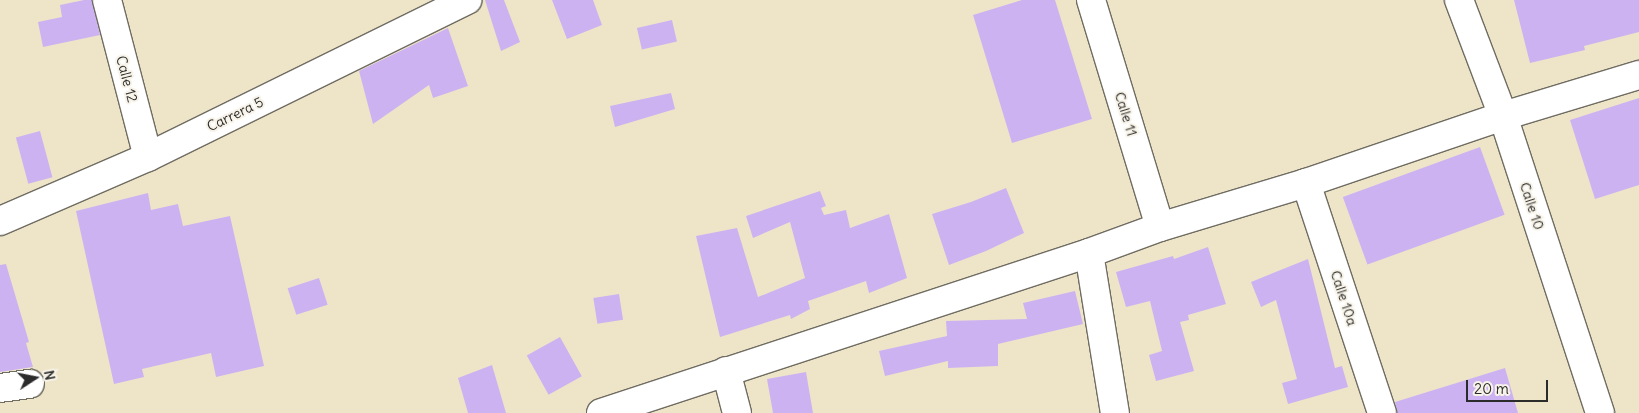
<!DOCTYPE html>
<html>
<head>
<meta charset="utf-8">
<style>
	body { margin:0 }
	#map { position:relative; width:1639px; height:413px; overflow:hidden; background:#eee5c9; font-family:Delius,sans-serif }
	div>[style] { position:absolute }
	.building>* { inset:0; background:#cdb2f2; transform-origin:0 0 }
	.roads { filter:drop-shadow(1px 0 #6f6c62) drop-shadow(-1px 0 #6f6c62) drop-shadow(0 1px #6f6c62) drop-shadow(0 -1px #6f6c62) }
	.street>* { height:28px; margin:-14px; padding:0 14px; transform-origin:14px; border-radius:14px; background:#fff }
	span { translate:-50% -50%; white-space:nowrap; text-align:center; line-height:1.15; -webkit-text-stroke:4px #f7f3e8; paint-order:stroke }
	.street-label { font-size:14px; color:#2b2b2b }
	.north { position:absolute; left:10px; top:353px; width:50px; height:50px; -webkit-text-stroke:4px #f7f3e8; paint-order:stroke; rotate:79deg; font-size:14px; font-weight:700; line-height:20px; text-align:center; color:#2b2b2b }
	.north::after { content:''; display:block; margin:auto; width:18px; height:22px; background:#2b2b2b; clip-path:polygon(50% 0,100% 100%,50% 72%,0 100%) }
	.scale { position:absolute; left:1466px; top:380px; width:82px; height:22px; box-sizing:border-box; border:2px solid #2b2b2b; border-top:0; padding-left:6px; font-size:15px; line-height:18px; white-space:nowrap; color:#2b2b2b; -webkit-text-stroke:4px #f7f3e8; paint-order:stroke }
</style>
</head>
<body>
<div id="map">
	<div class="building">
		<i style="clip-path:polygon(84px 0,92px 0,100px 35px,43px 47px,38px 22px,62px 17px,60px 5px)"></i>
		<i style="clip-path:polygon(485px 0,504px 0,520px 42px,501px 51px)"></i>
		<i style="clip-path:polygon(552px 0,593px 0,602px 25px,567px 39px)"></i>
		<i style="clip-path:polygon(1022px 0,1055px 0,1092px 119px,1012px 143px,973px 15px)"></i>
		<i style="clip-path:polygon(1514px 0,1639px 0,1639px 32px,1584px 46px,1585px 50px,1530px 63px)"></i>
		<i style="left:672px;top:20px;width:22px;height:36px;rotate:77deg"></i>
		<i style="clip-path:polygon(448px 28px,468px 86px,433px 98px,429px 85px,373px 124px,359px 71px)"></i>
		<i style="clip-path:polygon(671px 93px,675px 109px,615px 127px,610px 106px)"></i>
		<i style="clip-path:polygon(1639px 98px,1639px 185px,1595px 199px,1570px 120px)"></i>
		<i style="left:40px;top:131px;width:48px;height:25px;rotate:75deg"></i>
		<i style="left:1480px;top:147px;width:72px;height:146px;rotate:70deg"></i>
		<i style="clip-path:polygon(1006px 188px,1024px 233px,986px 251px,949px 265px,932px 214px,971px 202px)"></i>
		<i style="clip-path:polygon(820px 191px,826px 206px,821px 208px,824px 215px,846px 210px,850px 228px,889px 214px,907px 278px,869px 293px,866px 281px,808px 301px,810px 309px,791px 319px,790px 315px,720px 337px,696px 236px,737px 228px,758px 297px,805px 278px,790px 222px,753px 238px,746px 216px)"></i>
		<i style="clip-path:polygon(148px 193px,151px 210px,178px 204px,183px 226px,230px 216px,264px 366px,216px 377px,211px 353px,142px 369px,144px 377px,114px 384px,76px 211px)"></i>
		<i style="clip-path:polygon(1208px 247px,1226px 304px,1188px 315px,1189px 320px,1180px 322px,1194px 371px,1156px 381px,1149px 355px,1162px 351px,1150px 301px,1126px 307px,1116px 272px,1173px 256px,1174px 259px)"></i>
		<i style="clip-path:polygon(1308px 259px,1335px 368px,1342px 366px,1348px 387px,1288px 404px,1282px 383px,1297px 379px,1276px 300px,1261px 307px,1251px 282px)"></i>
		<i style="clip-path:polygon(6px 264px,29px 342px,26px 343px,33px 367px,0 372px,0 265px)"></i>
		<i style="left:319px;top:278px;width:28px;height:33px;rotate:72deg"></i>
		<i style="clip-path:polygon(1075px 291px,1083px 324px,998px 344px,998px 366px,948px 368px,948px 361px,885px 376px,879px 351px,947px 336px,946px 321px,1027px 319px,1023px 303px)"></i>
		<i style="left:619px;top:294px;width:26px;height:26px;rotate:81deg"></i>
		<i style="left:560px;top:337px;width:45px;height:38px;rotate:61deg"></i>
		<i style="clip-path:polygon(492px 365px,506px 413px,468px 413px,458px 378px)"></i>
		<i style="clip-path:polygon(1505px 368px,1518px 413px,1397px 413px,1395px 402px)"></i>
		<i style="clip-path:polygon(806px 372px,813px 413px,773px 413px,767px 379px)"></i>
	</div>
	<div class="roads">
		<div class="street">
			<i style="left:107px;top:0;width:162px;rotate:75.4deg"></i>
			<i style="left:1091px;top:0;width:237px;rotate:73.1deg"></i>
			<i style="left:1459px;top:0;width:124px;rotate:69.2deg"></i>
			<i style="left:1503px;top:116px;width:312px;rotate:71.9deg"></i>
			<i style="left:1306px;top:183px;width:242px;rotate:71.7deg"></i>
			<i style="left:0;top:221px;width:161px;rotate:-23.4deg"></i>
			<i style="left:148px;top:157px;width:356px;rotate:-26.2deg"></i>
			<i style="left:1089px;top:253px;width:162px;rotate:80.8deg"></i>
			<i style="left:726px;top:371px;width:43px;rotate:75.3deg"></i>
			<i style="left:0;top:388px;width:30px;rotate:-8deg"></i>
			<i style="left:601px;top:413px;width:514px;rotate:-18.15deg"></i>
			<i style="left:1089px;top:253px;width:76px;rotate:-20.1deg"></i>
			<i style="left:1160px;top:227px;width:152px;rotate:-16.8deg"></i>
			<i style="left:1306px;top:183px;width:208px;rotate:-18.8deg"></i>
			<i style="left:1503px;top:116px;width:142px;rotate:-16.8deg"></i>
		</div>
	</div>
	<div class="street-label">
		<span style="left:127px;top:79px;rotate:75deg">Calle 12</span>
		<span style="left:235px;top:114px;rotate:-26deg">Carrera 5</span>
		<span style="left:1126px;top:114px;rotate:73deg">Calle 11</span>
		<span style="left:1532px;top:206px;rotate:72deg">Calle 10</span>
		<span style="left:1344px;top:298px;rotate:72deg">Calle 10a</span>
	</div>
	<div class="north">N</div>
	<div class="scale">20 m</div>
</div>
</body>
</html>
